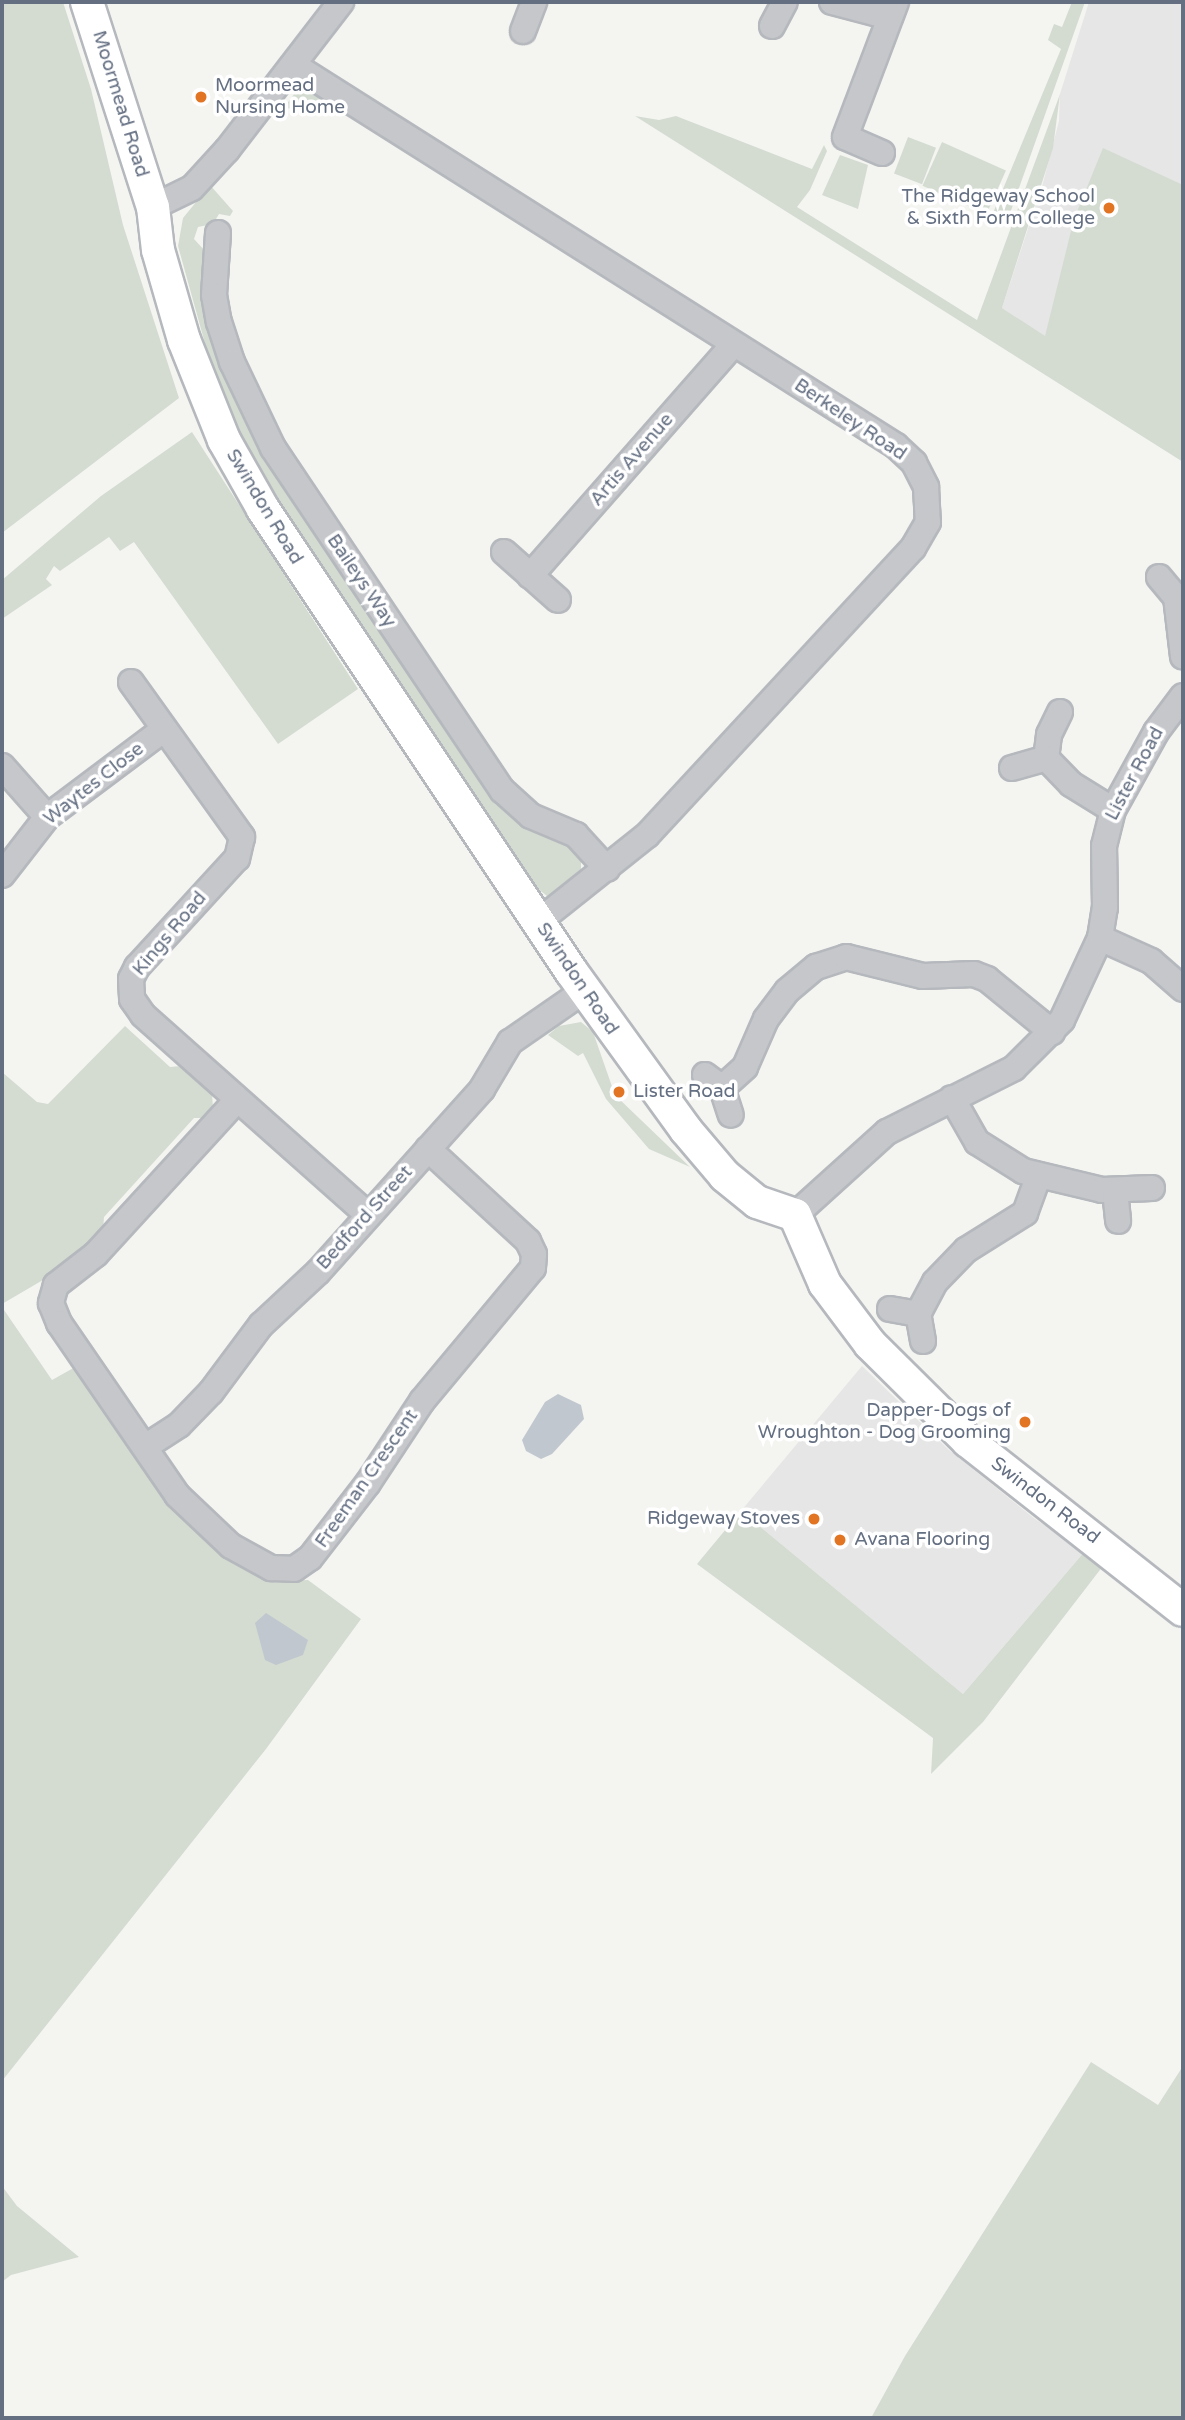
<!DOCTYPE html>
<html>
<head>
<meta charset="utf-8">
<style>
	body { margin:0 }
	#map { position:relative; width:1185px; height:2420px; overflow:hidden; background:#f4f5f1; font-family:"Varela Round",sans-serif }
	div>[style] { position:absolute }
	.built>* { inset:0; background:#e5e6e5 }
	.green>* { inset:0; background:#d4dcd2; transform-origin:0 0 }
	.water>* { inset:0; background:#c0c7ce }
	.roads { filter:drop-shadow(2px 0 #b5b8bd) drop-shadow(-2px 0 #b5b8bd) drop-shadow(0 2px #b5b8bd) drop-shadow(0 -2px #b5b8bd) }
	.minor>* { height:24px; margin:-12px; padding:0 12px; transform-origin:12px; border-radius:12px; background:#c5c7cb }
	.major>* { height:32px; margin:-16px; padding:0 16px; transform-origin:16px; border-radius:16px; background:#fff }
	.dots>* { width:19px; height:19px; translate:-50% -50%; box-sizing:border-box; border:4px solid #fff; border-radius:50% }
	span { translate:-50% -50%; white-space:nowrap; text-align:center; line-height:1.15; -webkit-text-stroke:7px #fff; paint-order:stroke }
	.poi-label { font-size:19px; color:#646f82 }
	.left { translate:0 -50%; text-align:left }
	.right { translate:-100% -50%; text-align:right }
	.street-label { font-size:19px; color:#646f82 }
	.frame { position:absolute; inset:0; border:4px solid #646f82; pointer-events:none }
</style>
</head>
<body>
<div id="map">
	<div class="built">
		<i style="clip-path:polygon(1089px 2px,1183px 2px,1183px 420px,1095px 371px,1002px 308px,1043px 183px,1059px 121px,1060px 94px)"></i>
		<i style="clip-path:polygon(862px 1366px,949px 1450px,1035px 1519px,1085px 1551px,963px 1694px,741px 1511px)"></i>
	</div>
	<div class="green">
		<i style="clip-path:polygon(2px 2px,63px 2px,91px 89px,123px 225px,179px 398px,2px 533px)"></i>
		<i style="clip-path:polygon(1072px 2px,1085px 2px,1008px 219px,993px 213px,1061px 49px,1048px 40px,1054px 24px,1062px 27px)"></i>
		<i style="clip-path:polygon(305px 88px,347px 110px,344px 115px,328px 105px,283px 109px,298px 89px)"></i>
		<i style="clip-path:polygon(1060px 94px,1053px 148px,1002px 308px,1045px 336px,1074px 219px,1103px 148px,1183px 185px,1183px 462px,635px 116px,659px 120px,676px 116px,812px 169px,824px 145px,827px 151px,810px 190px,797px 207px,977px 320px)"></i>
		<i style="left:908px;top:137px;width:30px;height:39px;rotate:21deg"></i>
		<i style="left:942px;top:142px;width:70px;height:48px;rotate:24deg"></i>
		<i style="clip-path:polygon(840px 155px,868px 165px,858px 209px,822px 195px)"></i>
		<i style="clip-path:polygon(210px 185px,233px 211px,230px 216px,219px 214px,213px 224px,198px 227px,194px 239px,207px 253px,216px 337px,497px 795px,562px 835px,581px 854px,581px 878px,558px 895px,547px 896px,531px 883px,246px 451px,214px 376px,178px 246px,183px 218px)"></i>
		<i style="clip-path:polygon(192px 432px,358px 689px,278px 744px,134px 542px,120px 551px,109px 537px,60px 571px,54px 566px,46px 579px,52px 585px,2px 619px,2px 580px,101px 496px)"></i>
		<i style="clip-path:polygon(581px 1022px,593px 1032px,615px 1095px,690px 1167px,649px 1149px,606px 1099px,583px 1053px,578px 1056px,548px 1035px,559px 1026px)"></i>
		<i style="clip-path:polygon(125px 1026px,170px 1067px,181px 1066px,212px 1094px,213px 1108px,204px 1118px,194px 1118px,104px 1217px,103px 1230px,72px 1263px,2px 1304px,2px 1072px,37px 1102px,48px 1104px)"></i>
		<i style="clip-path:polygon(2px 1307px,52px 1380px,77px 1366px,247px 1567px,274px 1581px,308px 1580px,361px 1619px,266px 1749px,2px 2081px)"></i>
		<i style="clip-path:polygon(741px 1511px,963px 1694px,1085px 1551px,1103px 1566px,983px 1722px,931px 1774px,933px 1738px,697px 1564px)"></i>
		<i style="clip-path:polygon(1091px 2062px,1158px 2105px,1183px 2066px,1183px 2418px,871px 2418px,905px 2356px)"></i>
		<i style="clip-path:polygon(2px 2186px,17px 2206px,79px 2257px,11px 2275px,2px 2282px)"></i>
	</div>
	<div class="water">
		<i style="clip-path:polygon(558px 1394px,581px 1405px,584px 1419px,552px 1454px,541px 1459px,526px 1451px,522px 1440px,545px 1402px)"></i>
		<i style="clip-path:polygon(266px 1613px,308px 1640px,303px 1655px,276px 1665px,265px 1660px,255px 1623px)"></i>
	</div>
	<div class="roads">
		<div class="minor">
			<i style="left:832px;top:2px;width:59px;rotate:14.7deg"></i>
			<i style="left:772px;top:26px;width:27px;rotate:-62deg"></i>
			<i style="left:523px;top:31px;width:31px;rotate:-69deg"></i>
			<i style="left:295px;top:66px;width:711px;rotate:32.3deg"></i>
			<i style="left:896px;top:446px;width:25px;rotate:43deg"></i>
			<i style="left:914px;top:463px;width:27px;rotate:63deg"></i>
			<i style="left:926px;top:487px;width:35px;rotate:87deg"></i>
			<i style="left:928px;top:522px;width:30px;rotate:120deg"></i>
			<i style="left:913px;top:548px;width:391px;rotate:132.8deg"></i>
			<i style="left:647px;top:835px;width:139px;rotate:141.4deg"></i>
			<i style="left:882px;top:153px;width:40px;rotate:-156.6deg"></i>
			<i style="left:845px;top:137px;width:144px;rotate:-69.3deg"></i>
			<i style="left:153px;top:207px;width:43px;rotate:-26deg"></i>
			<i style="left:192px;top:188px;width:52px;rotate:-47.4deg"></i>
			<i style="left:227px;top:150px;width:187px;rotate:-52.4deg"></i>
			<i style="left:218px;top:233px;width:62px;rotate:93.7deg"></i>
			<i style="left:214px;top:295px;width:27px;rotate:80deg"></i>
			<i style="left:219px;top:322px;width:42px;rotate:72deg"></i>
			<i style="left:232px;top:362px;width:95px;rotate:64.5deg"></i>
			<i style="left:273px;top:448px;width:412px;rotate:56.2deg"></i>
			<i style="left:502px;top:790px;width:39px;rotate:42deg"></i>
			<i style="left:531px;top:816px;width:49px;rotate:22.9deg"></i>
			<i style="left:576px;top:835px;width:46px;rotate:47.6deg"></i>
			<i style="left:504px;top:552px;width:72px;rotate:41.6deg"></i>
			<i style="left:530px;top:576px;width:308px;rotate:-48.7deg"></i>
			<i style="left:1159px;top:577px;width:26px;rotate:50deg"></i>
			<i style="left:1176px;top:597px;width:60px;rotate:83.3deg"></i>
			<i style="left:131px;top:682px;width:191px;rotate:54.4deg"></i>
			<i style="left:242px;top:837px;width:22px;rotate:103deg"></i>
			<i style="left:237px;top:858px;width:148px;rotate:132.5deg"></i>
			<i style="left:137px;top:967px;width:13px;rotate:117deg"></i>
			<i style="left:131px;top:979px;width:20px;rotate:87deg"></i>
			<i style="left:132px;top:999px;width:19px;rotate:55deg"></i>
			<i style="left:143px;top:1015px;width:300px;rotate:41.6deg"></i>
			<i style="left:1060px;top:712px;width:25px;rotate:116deg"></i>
			<i style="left:1049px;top:735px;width:23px;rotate:97deg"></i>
			<i style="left:1046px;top:758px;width:36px;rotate:46deg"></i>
			<i style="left:1071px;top:784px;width:49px;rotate:31.8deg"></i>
			<i style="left:2px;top:766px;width:68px;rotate:48.6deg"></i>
			<i style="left:1012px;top:768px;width:35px;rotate:-16deg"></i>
			<i style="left:2px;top:875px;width:73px;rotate:-52.2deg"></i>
			<i style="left:47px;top:817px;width:146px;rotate:-36.9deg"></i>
			<i style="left:1100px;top:938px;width:56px;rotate:24.3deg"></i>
			<i style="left:1151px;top:961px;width:43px;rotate:41.2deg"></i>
			<i style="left:705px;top:1075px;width:21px;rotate:37deg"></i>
			<i style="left:722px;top:1088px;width:28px;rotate:72deg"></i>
			<i style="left:722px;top:1088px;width:31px;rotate:-42deg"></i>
			<i style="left:745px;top:1067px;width:52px;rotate:-66.4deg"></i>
			<i style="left:766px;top:1019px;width:35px;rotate:-53deg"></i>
			<i style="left:787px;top:991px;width:38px;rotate:-40deg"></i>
			<i style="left:816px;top:967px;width:32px;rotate:-18deg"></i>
			<i style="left:846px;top:957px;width:79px;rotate:13.9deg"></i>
			<i style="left:923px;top:976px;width:51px;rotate:-2.2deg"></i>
			<i style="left:974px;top:974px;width:14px;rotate:21deg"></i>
			<i style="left:987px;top:979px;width:84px;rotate:39.2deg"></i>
			<i style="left:952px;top:1098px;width:51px;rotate:60.4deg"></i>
			<i style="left:977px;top:1142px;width:54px;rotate:32.2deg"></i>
			<i style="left:1023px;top:1171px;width:81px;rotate:13.5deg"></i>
			<i style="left:1102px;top:1190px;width:50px;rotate:-2.3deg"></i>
			<i style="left:237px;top:1100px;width:209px;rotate:132.5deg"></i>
			<i style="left:96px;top:1254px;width:51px;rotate:142.2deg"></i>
			<i style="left:56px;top:1285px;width:19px;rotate:106deg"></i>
			<i style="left:51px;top:1303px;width:22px;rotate:68deg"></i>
			<i style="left:59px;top:1323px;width:209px;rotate:55.5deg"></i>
			<i style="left:177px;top:1495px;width:74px;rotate:43.4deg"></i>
			<i style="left:231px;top:1546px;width:46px;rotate:28.8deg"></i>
			<i style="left:271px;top:1568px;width:23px;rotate:2deg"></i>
			<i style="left:294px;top:1569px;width:19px;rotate:-35deg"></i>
			<i style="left:310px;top:1558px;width:95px;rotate:-52.3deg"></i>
			<i style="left:368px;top:1483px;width:98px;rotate:-56.6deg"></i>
			<i style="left:422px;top:1401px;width:173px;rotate:-50.2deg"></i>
			<i style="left:533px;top:1268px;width:14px;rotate:-86deg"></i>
			<i style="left:534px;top:1254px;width:14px;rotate:-115deg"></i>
			<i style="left:528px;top:1241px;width:136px;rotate:-137.4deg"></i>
			<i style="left:1115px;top:1191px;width:30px;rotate:84deg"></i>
			<i style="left:795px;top:1215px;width:124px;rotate:-42.1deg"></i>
			<i style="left:887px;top:1132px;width:142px;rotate:-26.7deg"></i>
			<i style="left:1014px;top:1068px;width:68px;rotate:-45deg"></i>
			<i style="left:1062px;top:1020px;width:90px;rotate:-65.1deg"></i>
			<i style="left:1100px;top:938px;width:30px;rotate:-81deg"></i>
			<i style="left:1105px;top:908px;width:62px;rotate:-90.9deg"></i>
			<i style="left:1104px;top:846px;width:37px;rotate:-76deg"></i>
			<i style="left:1113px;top:810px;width:89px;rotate:-61.1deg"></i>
			<i style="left:1156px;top:732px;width:45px;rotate:-53.1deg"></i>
			<i style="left:890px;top:1309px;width:28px;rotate:10deg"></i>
			<i style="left:923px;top:1341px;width:27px;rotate:-100deg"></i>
			<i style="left:918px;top:1314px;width:36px;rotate:-62deg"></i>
			<i style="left:935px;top:1282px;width:45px;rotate:-45.9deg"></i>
			<i style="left:966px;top:1250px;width:70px;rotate:-32.1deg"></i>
			<i style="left:1025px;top:1213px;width:38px;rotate:-70deg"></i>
			<i style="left:145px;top:1447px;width:40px;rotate:-32.9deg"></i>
			<i style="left:179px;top:1425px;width:46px;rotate:-45.9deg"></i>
			<i style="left:211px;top:1392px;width:84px;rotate:-53.3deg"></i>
			<i style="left:261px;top:1325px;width:78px;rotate:-42.9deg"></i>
			<i style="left:318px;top:1272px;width:246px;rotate:-48.1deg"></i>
			<i style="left:482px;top:1089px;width:55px;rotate:-59.2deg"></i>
			<i style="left:510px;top:1042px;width:91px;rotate:-34.7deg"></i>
		</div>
		<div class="major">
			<i style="left:87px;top:2px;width:215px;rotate:72.2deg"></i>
			<i style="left:153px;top:207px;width:43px;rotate:83.4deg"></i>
			<i style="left:158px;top:250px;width:94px;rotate:73.9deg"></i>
			<i style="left:184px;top:340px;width:108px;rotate:68.2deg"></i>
			<i style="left:224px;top:440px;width:79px;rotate:60.5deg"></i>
			<i style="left:263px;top:509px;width:555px;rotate:56.31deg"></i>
			<i style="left:571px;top:971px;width:196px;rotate:54.1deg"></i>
			<i style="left:686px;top:1130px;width:60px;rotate:49.7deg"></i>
			<i style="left:725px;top:1176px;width:41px;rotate:39.1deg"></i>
			<i style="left:757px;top:1202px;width:40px;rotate:18.9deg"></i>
			<i style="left:795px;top:1215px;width:75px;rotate:66.5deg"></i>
			<i style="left:825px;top:1284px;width:75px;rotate:53.1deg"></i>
			<i style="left:870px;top:1344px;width:138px;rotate:44.7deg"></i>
			<i style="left:968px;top:1441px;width:273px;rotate:38.2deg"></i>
		</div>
	</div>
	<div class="dots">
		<i style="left:201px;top:97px;background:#e27524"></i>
		<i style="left:1109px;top:208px;background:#e27524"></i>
		<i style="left:619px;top:1092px;background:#e27524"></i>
		<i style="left:1025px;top:1422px;background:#e27524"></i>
		<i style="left:814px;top:1519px;background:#e27524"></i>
		<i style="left:840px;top:1540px;background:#e27524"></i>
	</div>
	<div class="poi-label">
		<span class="left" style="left:215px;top:97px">Moormead<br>Nursing Home</span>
		<span class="right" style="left:1095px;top:208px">The Ridgeway School<br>&amp; Sixth Form College</span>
		<span class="left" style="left:633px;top:1092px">Lister Road</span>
		<span class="right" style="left:1011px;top:1422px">Dapper-Dogs of<br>Wroughton - Dog Grooming</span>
		<span class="right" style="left:800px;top:1519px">Ridgeway Stoves</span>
		<span class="left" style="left:854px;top:1540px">Avana Flooring</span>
	</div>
	<div class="street-label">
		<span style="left:120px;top:104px;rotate:73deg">Moormead Road</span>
		<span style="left:850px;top:420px;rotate:34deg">Berkeley Road</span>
		<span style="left:632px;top:460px;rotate:-49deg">Artis Avenue</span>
		<span style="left:264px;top:507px;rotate:59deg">Swindon Road</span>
		<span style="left:361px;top:581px;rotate:56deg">Baileys Way</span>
		<span style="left:1135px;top:774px;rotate:-62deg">Lister Road</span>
		<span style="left:94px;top:784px;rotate:-38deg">Waytes Close</span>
		<span style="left:170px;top:934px;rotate:-50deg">Kings Road</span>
		<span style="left:577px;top:979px;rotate:56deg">Swindon Road</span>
		<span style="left:365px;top:1218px;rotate:-48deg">Bedford Street</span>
		<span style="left:367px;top:1479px;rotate:-55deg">Freeman Crescent</span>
		<span style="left:1045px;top:1501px;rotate:37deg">Swindon Road</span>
	</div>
	<div class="frame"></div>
</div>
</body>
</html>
